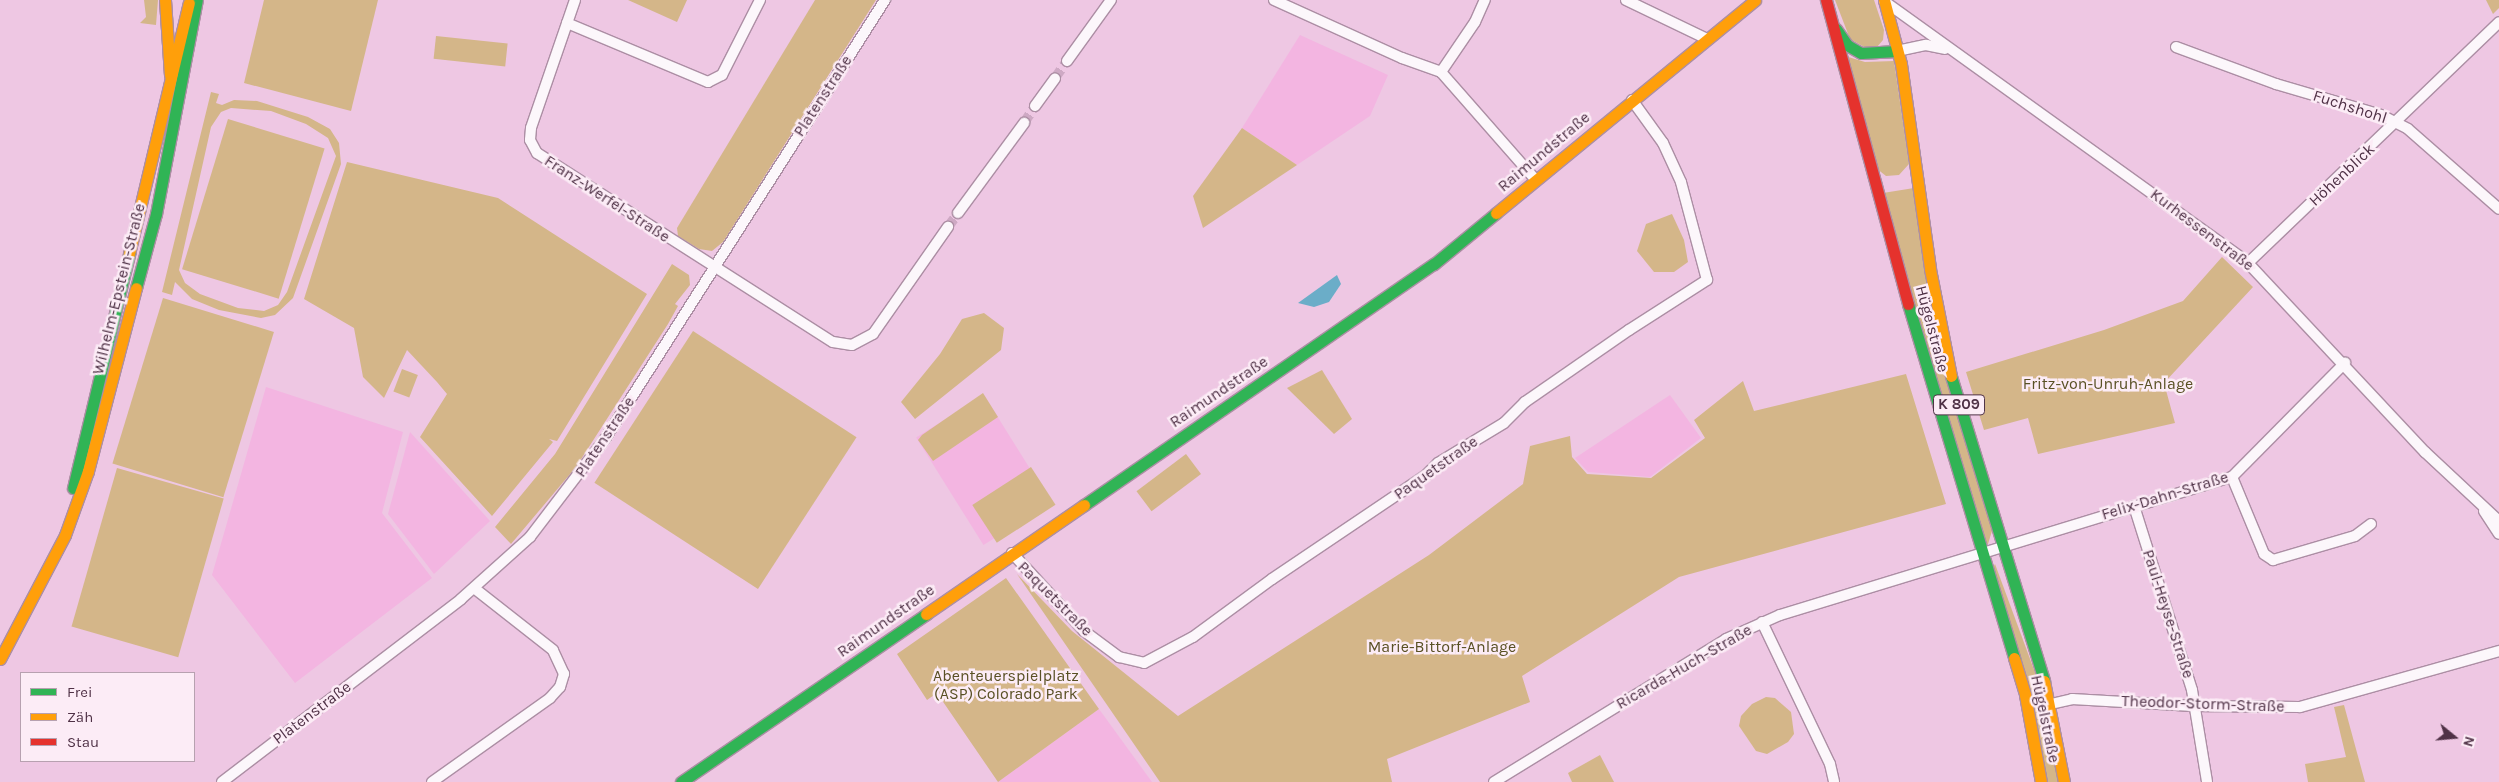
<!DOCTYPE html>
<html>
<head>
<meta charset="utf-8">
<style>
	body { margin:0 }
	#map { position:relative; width:2499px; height:782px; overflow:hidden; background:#eec7e3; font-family:Karla,sans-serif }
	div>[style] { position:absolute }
	.built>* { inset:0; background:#f3b5e1; transform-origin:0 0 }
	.green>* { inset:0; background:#d4b689; transform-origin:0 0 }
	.water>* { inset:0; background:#6badc8 }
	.street-tunnel>* { height:10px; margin-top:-5px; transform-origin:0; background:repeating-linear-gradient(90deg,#cea9c4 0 10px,transparent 0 15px) }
	.roads { filter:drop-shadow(1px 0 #ac8ea4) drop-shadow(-1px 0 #ac8ea4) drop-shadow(0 1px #ac8ea4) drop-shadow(0 -1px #ac8ea4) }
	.street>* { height:10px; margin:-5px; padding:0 5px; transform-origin:5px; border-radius:5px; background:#fcf7fb }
	.fast>* { height:11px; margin:-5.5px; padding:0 5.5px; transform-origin:5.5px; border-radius:5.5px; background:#30b455 }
	.slow>* { height:11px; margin:-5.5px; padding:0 5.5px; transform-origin:5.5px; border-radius:5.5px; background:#ff9f0a }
	.jam>* { height:11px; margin:-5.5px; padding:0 5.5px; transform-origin:5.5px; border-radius:5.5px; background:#e5322d }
	span { translate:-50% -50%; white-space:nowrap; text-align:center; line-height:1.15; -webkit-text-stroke:5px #fcecf6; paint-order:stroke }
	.shield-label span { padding:1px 4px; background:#fcecf6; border:1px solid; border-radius:4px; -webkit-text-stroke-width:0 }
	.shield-label { font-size:15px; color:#4f3146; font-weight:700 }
	.street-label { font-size:16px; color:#4f3146 }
	.park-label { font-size:16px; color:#595024 }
	.legend { position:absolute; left:20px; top:672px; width:175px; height:90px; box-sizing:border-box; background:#fcecf6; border:1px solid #b7a1b0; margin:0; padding:6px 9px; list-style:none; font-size:15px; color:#4f3146 }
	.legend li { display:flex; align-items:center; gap:10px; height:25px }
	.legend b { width:25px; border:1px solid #b7a1b0 }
	.north { position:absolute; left:2429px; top:712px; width:50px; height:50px; -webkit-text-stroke:4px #fcecf6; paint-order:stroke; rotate:107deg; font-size:14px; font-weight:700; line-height:20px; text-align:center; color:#4f3146 }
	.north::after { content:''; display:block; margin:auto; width:18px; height:22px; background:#4f3146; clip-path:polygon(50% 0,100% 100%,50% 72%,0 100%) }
</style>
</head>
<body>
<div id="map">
	<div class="built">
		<i style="clip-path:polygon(1300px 35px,1388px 75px,1370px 116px,1297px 165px,1242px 128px)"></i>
		<i style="clip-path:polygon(266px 387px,403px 432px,382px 513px,432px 578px,295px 683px,212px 575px)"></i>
		<i style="left:984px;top:395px;width:127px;height:80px;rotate:58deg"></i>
		<i style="clip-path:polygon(1670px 395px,1701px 438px,1650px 477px,1588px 472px,1575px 458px)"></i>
		<i style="clip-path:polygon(410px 432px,490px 521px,434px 574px,388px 514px)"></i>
		<i style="clip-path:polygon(1099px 709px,1152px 782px,998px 782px)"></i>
	</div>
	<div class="green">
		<i style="clip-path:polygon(144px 0,158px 0,156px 25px,140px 23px,146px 17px)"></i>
		<i style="clip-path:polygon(264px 0,378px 0,351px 111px,244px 83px)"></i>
		<i style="clip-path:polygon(628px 0,687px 0,677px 22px)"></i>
		<i style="clip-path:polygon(815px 0,876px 0,723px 242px,712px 251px,699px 249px,678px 236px,677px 228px)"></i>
		<i style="clip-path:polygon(1835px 0,1874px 0,1884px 30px,1883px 40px,1877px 47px,1868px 49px,1850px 39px)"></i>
		<i style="clip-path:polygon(2486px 0,2499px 0,2499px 8px,2493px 14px)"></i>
		<i style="left:436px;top:36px;width:72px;height:23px;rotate:6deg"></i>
		<i style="clip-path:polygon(1845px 56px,1865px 62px,1894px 61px,1909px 164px,1899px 175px,1886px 176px,1876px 168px)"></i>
		<i style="clip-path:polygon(evenodd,211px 92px,219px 94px,216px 103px,222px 105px,234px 100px,257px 101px,308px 117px,330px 129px,339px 143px,341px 164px,293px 298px,275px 315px,261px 318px,219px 310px,192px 299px,175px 282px,172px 295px,162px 292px,211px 92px,231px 108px,271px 111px,306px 124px,328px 138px,336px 156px,287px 292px,278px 305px,264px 311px,238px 308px,200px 294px,185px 283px,179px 270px,211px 127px,221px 112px,231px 108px)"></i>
		<i style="left:228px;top:119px;width:101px;height:157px;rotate:17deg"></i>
		<i style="clip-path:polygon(1242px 128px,1297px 165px,1203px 228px,1193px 196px)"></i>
		<i style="clip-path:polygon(347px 162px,498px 198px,647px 294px,557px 441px,549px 439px,553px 442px,492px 516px,420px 437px,447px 394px,437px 382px,407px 350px,384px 398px,363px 377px,354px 328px,304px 299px)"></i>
		<i style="clip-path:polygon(1914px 188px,1992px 531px,1988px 544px,1985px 544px,1950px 435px,1883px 193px)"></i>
		<i style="clip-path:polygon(1672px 214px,1684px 240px,1688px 262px,1674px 272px,1654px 272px,1637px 251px,1646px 224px)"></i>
		<i style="clip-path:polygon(2222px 257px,2253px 287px,2164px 383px,2175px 423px,2038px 454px,2028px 418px,1984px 430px,1966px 372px,2104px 330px,2183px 301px)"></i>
		<i style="clip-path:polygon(672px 264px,689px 275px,690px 285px,675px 304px,678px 306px,668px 324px,576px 467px,511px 544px,495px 527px,555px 454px)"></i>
		<i style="left:163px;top:298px;width:116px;height:173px;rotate:17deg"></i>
		<i style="clip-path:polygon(984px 313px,1004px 328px,1001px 350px,915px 419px,901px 402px,940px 354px,962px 319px)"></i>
		<i style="left:693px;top:331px;width:195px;height:181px;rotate:33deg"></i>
		<i style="left:402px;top:369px;width:17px;height:24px;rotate:21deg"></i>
		<i style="clip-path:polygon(1322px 370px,1352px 419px,1334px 434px,1287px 388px)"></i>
		<i style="clip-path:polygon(1906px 374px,1946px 504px,1679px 577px,1522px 676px,1530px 702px,1387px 759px,1392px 782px,1160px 782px,1017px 574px,1072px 631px,1178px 716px,1429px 555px,1523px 484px,1530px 446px,1570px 436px,1572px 457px,1587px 474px,1651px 478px,1705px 438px,1694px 420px,1743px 381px,1754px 411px)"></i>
		<i style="clip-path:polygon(983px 393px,998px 417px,933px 461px,918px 440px,922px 435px)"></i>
		<i style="left:1186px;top:454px;width:25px;height:62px;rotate:53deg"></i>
		<i style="left:1031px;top:467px;width:45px;height:70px;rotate:57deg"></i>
		<i style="left:117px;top:468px;width:111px;height:165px;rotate:16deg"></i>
		<i style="clip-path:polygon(1995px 564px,2040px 686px,2059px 782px,2047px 782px,1992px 570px)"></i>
		<i style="clip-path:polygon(1006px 578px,1099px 709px,998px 782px,937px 693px,927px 700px,897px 654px)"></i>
		<i style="clip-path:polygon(1766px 697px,1775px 698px,1791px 712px,1794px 734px,1788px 742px,1767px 754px,1756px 751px,1739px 726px,1741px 716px,1752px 704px)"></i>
		<i style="clip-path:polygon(2344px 705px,2365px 782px,2308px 782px,2305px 764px,2346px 757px,2334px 707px)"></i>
		<i style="clip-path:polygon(1600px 755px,1614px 782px,1572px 782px,1568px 773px)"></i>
	</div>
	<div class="water">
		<i style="clip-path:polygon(1337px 275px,1341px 284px,1329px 302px,1314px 307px,1298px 303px)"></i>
	</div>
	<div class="street-tunnel">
		<i style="left:1055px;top:78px;width:21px;rotate:-55deg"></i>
		<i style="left:1024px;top:123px;width:20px;rotate:-57deg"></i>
		<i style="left:948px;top:227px;width:17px;rotate:-54deg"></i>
	</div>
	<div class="roads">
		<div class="street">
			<i style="left:575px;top:0;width:135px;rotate:109deg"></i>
			<i style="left:531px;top:128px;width:12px;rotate:95deg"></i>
			<i style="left:530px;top:140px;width:15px;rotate:62deg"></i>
			<i style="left:537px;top:153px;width:351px;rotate:32.6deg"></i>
			<i style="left:833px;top:342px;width:19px;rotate:9deg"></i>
			<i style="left:852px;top:345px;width:24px;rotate:-28deg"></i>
			<i style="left:873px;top:334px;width:131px;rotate:-55deg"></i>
			<i style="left:1274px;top:0;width:141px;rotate:24.4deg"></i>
			<i style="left:1402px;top:58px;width:41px;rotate:19.7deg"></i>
			<i style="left:1441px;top:72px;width:144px;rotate:48.7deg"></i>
			<i style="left:1626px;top:0;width:90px;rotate:25.7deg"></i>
			<i style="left:1884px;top:1px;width:448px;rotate:35.7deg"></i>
			<i style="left:2248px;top:263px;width:259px;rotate:46.9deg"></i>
			<i style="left:2425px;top:452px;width:101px;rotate:43deg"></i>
			<i style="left:567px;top:23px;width:153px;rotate:22.7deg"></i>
			<i style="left:708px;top:82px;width:16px;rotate:-27deg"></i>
			<i style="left:722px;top:75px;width:84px;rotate:-63.1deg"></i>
			<i style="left:2176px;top:47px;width:107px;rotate:20.3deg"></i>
			<i style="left:2276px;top:84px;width:109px;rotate:16.4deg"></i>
			<i style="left:2381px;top:115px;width:30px;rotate:27deg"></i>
			<i style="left:2408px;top:129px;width:121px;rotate:41.3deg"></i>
			<i style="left:1897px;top:51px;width:30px;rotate:-12deg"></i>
			<i style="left:1926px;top:45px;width:19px;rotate:12deg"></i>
			<i style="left:1067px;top:61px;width:75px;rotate:-54.2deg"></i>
			<i style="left:1441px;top:72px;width:60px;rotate:-55.8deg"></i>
			<i style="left:1475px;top:22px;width:24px;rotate:-66deg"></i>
			<i style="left:1035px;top:106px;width:34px;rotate:-54deg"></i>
			<i style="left:958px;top:213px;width:112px;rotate:-53.7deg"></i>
			<i style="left:2248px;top:263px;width:348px;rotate:-43.8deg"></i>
			<i style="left:2232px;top:477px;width:83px;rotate:67.4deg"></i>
			<i style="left:2264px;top:554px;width:11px;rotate:34deg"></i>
			<i style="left:2273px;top:560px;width:85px;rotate:-16.3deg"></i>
			<i style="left:2355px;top:536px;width:20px;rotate:-37deg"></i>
			<i style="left:2134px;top:506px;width:193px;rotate:72.5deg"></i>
			<i style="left:2192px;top:690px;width:93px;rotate:80.7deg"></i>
			<i style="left:2484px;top:511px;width:27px;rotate:57deg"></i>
			<i style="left:1012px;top:553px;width:106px;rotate:47.3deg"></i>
			<i style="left:1084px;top:631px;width:44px;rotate:36.6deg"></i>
			<i style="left:1119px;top:657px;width:26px;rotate:13deg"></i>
			<i style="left:1144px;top:663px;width:55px;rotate:-28deg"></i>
			<i style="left:1193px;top:637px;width:98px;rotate:-36.3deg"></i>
			<i style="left:1272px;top:579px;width:186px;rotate:-34deg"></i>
			<i style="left:1426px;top:475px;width:17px;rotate:-45deg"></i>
			<i style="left:1438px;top:463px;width:77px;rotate:-31.2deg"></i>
			<i style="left:1504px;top:423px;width:30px;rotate:-45deg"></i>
			<i style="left:1525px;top:402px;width:126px;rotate:-34.7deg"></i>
			<i style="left:1629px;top:330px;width:93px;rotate:-32.7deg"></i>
			<i style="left:1707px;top:280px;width:101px;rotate:-104.9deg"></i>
			<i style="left:1681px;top:182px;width:43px;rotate:-114.8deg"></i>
			<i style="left:1663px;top:143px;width:53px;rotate:-125.8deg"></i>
			<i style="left:1762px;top:622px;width:157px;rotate:64.4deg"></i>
			<i style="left:1830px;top:764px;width:18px;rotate:77deg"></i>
			<i style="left:2051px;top:704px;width:22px;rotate:-13deg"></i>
			<i style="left:2072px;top:699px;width:121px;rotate:3.3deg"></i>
			<i style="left:2193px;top:706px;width:107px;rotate:0.5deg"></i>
			<i style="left:2300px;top:707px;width:207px;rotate:-15.7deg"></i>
			<i style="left:222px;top:782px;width:301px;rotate:-37.4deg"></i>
			<i style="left:461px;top:599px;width:93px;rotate:-41.9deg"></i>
			<i style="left:530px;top:537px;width:123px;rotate:-52.6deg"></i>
			<i style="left:605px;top:439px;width:521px;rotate:-57.47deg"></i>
			<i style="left:432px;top:782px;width:145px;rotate:-35.4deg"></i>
			<i style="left:550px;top:698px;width:15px;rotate:-48deg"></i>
			<i style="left:560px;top:687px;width:14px;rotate:-73deg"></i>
			<i style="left:564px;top:674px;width:26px;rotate:-115deg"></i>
			<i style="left:553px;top:650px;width:100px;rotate:-141.9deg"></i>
			<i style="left:1494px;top:782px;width:273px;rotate:-31.6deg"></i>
			<i style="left:1726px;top:639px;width:59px;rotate:-24deg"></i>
			<i style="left:1780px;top:615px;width:473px;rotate:-17deg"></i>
			<i style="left:2232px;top:477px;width:161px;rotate:-45.3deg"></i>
		</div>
		<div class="fast">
			<i style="left:1836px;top:29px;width:19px;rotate:55deg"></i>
			<i style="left:1847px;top:45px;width:16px;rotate:30deg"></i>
			<i style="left:1861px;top:53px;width:36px;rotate:-3deg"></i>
			<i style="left:136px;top:288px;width:77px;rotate:-74.9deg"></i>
			<i style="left:156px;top:214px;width:218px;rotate:-79.2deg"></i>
			<i style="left:1908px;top:304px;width:370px;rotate:73.3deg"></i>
			<i style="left:1951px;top:376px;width:319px;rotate:73deg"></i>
			<i style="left:73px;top:488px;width:241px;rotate:-76.5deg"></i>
			<i style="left:1084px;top:505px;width:425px;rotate:-34.6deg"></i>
			<i style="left:1434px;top:264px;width:80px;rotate:-39.4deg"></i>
			<i style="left:681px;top:782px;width:297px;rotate:-34.4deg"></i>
		</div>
		<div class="slow">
			<i style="left:165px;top:0;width:75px;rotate:86.2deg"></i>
			<i style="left:1884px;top:0;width:66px;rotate:75.1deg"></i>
			<i style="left:1901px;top:64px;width:207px;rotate:81.9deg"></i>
			<i style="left:1930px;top:269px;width:109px;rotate:78.9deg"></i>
			<i style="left:1496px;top:213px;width:335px;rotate:-39.4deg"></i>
			<i style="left:129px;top:254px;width:258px;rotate:-76.6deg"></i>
			<i style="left:926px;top:614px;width:192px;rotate:-34.6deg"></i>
			<i style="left:2014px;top:658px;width:39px;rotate:73deg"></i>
			<i style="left:2025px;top:695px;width:88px;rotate:79.6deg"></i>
			<i style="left:0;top:659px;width:140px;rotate:-62.3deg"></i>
			<i style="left:65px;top:535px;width:68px;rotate:-70.2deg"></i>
			<i style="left:88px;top:471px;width:189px;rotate:-75.3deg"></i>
			<i style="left:2044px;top:681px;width:103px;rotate:78.8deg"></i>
		</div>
		<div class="jam">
			<i style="left:1826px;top:0;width:315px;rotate:74.9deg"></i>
		</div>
	</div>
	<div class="shield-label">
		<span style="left:1959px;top:405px">K 809</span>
	</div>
	<div class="street-label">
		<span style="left:823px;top:96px;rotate:-57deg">Platenstraße</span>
		<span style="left:2350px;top:107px;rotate:18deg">Fuchshohl</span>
		<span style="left:1544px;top:152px;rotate:-40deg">Raimundstraße</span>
		<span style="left:2342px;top:175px;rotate:-43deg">Höhenblick</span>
		<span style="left:607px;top:199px;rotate:33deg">Franz-Werfel-Straße</span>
		<span style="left:2202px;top:230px;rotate:37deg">Kurhessenstraße</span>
		<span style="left:119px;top:289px;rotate:-76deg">Wilhelm-Epstein-Straße</span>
		<span style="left:1932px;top:329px;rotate:75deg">Hügelstraße</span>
		<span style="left:1219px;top:392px;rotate:-34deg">Raimundstraße</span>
		<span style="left:605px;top:437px;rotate:-56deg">Platenstraße</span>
		<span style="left:1436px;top:468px;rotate:-35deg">Paquetstraße</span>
		<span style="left:2165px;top:496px;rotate:-17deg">Felix-Dahn-Straße</span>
		<span style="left:1055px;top:599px;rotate:45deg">Paquetstraße</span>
		<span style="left:2168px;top:614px;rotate:72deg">Paul-Heyse-Straße</span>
		<span style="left:886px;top:621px;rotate:-35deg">Raimundstraße</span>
		<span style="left:1684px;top:667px;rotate:-30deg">Ricarda-Huch-Straße</span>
		<span style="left:2203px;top:704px;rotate:2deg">Theodor-Storm-Straße</span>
		<span style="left:312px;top:713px;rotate:-37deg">Platenstraße</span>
		<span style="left:2045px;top:719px;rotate:78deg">Hügelstraße</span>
	</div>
	<div class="park-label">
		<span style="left:2108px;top:384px">Fritz-von-Unruh-Anlage</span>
		<span style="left:1442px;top:647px">Marie-Bittorf-Anlage</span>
		<span style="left:1006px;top:685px">Abenteuerspielplatz<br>(ASP) Colorado Park</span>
	</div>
	<ul class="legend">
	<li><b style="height:6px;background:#30b455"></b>Frei</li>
	<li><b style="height:6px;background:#ff9f0a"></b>Zäh</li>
	<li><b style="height:6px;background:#e5322d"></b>Stau</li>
	</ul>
	<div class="north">N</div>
</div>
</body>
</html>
